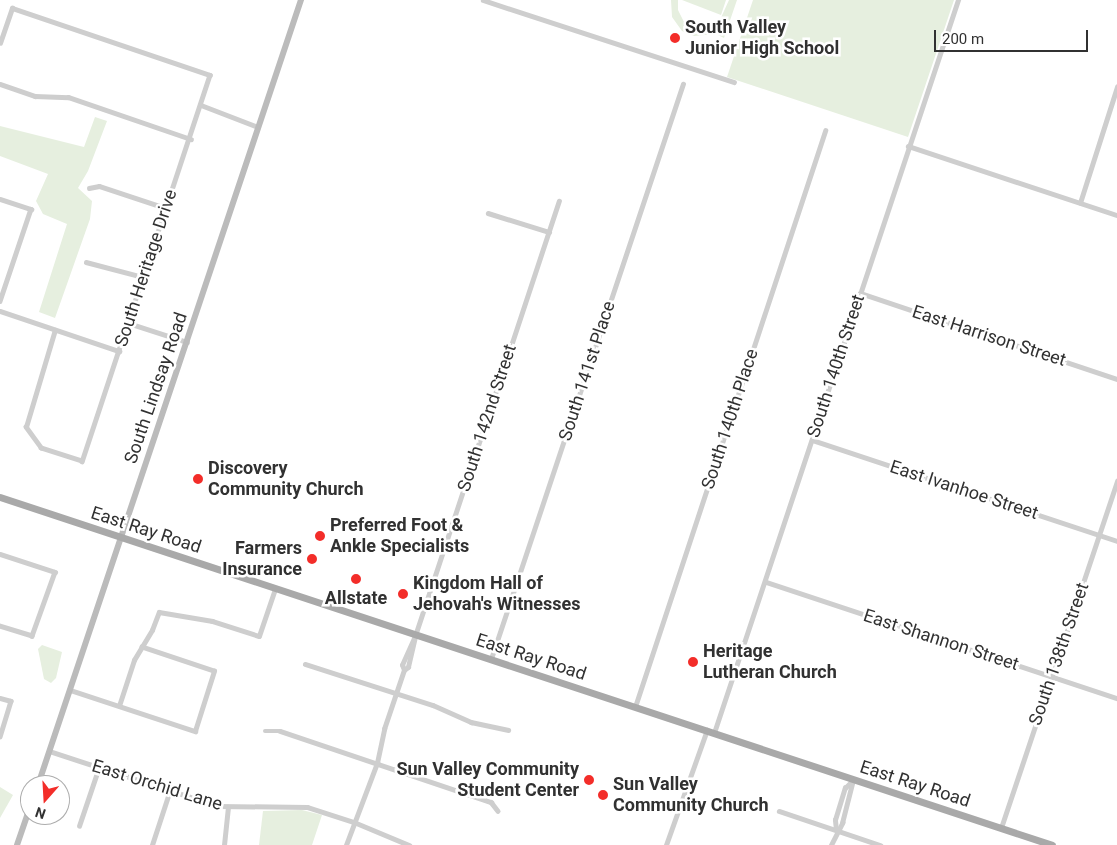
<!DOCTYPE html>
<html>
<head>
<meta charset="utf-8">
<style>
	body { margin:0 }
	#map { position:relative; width:1117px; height:845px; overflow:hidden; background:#fff; font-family:Roboto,sans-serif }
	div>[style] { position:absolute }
	.green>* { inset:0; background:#e6efdf }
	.stream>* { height:1px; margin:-0.5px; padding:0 0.5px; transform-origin:0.5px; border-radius:0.5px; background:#caddef }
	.minor>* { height:4.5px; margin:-2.25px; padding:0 2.25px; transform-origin:2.25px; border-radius:2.25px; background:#cecece }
	.secondary>* { height:6px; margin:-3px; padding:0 3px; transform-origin:3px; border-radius:3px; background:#bbb }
	.primary>* { height:7px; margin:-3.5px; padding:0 3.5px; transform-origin:3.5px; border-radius:3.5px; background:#a9a9a9 }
	.dots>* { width:14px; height:14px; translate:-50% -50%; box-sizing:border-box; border:2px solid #fff; border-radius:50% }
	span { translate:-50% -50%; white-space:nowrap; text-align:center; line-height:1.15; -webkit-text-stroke:5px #fff; paint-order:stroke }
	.poi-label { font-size:18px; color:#313131; font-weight:700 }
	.left { translate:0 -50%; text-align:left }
	.right { translate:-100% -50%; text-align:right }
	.street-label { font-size:18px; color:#313131 }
	.north { position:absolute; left:20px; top:775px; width:50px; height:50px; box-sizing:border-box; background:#fff; border:1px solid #adadad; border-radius:50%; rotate:199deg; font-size:14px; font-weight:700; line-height:20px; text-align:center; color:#313131 }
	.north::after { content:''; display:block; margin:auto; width:18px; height:22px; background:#f32d29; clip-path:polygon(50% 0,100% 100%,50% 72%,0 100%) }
	.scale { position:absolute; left:934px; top:30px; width:154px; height:22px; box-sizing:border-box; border:2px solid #313131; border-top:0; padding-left:6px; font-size:15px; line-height:18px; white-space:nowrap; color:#313131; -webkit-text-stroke:4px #fff; paint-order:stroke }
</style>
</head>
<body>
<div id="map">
	<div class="green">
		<i style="clip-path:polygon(671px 0,678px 0,678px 10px,684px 22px,703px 29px,719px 22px,729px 0,737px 0,724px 38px,716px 34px,694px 36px,682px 31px,672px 17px)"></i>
		<i style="clip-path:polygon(682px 0,726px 0,721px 15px)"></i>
		<i style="clip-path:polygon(753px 0,954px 0,908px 137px,727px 77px)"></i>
		<i style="clip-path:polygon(95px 117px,107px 121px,88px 171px,78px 188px,92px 201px,90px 219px,55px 318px,39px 312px,67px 224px,43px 214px,36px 201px,48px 174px,0 156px,0 126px,84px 147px)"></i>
		<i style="clip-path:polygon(42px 645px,62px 652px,56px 678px,51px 683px,44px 679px,38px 649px)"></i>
		<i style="clip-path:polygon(0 787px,13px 795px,0 818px)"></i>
		<i style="clip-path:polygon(302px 810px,322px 815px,312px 845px,259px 845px,263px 811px)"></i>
	</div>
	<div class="stream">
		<i style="left:99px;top:519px;width:5px;rotate:-68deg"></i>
	</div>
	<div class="minor">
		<i style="left:483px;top:0;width:264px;rotate:18.1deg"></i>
		<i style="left:0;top:43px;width:37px;rotate:-71deg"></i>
		<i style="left:12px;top:8px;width:209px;rotate:18.7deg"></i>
		<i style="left:210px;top:75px;width:407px;rotate:108.3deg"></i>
		<i style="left:82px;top:461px;width:43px;rotate:-162.4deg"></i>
		<i style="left:41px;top:448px;width:26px;rotate:-126deg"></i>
		<i style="left:26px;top:427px;width:101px;rotate:-73.4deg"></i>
		<i style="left:0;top:84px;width:37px;rotate:19deg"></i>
		<i style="left:35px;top:96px;width:33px;rotate:2deg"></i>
		<i style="left:68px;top:97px;width:130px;rotate:18.9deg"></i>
		<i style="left:201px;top:105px;width:61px;rotate:21.1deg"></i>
		<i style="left:908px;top:146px;width:220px;rotate:18.3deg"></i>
		<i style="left:89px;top:188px;width:10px;rotate:-11deg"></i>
		<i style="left:99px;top:186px;width:71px;rotate:18.2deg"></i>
		<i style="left:0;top:199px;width:33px;rotate:18deg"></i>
		<i style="left:31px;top:209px;width:97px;rotate:108.6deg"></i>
		<i style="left:1080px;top:203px;width:122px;rotate:-72.3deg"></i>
		<i style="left:488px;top:213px;width:64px;rotate:17.3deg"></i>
		<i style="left:86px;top:262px;width:59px;rotate:14.7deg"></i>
		<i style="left:860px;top:293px;width:271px;rotate:18.5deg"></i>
		<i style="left:0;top:311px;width:126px;rotate:18.6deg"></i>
		<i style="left:128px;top:323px;width:62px;rotate:17.9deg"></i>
		<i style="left:812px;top:440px;width:321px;rotate:18.3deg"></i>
		<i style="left:0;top:554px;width:58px;rotate:18.1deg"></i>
		<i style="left:55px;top:572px;width:68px;rotate:109.8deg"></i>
		<i style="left:32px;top:636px;width:34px;rotate:-163deg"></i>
		<i style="left:766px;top:582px;width:370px;rotate:18.3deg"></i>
		<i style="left:491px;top:659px;width:606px;rotate:-71.54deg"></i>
		<i style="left:305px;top:664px;width:134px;rotate:17.8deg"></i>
		<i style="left:433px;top:705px;width:42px;rotate:24.1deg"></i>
		<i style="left:471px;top:722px;width:38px;rotate:12deg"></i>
		<i style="left:404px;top:670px;width:5px;rotate:-112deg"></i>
		<i style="left:402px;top:665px;width:32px;rotate:-66deg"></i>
		<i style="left:415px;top:636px;width:458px;rotate:-71.7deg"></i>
		<i style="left:70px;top:690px;width:132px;rotate:18.2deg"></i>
		<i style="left:195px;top:731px;width:63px;rotate:-72.4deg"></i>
		<i style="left:214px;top:671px;width:76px;rotate:-161.6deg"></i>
		<i style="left:0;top:698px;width:11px;rotate:15deg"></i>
		<i style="left:11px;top:701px;width:37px;rotate:107deg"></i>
		<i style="left:119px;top:706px;width:48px;rotate:-71.9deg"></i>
		<i style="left:134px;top:660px;width:35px;rotate:-59deg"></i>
		<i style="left:152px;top:630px;width:19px;rotate:-69deg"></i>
		<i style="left:159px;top:612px;width:54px;rotate:9.6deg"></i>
		<i style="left:212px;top:621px;width:49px;rotate:17.7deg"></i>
		<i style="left:259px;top:636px;width:50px;rotate:-71.2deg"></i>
		<i style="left:635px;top:707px;width:607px;rotate:-71.74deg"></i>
		<i style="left:265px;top:731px;width:15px"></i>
		<i style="left:280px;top:731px;width:223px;rotate:18.6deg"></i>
		<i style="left:491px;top:802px;width:11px;rotate:52deg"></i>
		<i style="left:714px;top:733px;width:773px;rotate:-71.59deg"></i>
		<i style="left:49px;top:751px;width:178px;rotate:18deg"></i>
		<i style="left:218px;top:806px;width:89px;rotate:0.6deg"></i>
		<i style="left:307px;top:807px;width:49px;rotate:17.7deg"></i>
		<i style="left:354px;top:822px;width:60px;rotate:22.7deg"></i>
		<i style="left:779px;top:811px;width:107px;rotate:18.6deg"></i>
		<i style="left:79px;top:826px;width:62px;rotate:-71.3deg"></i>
		<i style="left:1001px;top:828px;width:366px;rotate:-71.5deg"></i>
		<i style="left:836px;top:830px;width:10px;rotate:-96deg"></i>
		<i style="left:835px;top:820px;width:34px;rotate:-73deg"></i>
		<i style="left:845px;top:788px;width:11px;rotate:-45deg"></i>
		<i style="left:152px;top:845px;width:58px;rotate:-71.9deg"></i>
		<i style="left:224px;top:845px;width:38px;rotate:-84deg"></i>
		<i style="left:346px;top:845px;width:88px;rotate:-69.3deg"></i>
		<i style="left:377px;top:763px;width:35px;rotate:-78deg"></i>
		<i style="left:384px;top:729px;width:62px;rotate:-71.3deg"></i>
		<i style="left:404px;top:670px;width:5px;rotate:-37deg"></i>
		<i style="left:408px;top:667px;width:31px;rotate:-77deg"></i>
		<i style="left:666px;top:845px;width:122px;rotate:-70.4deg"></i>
		<i style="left:831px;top:845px;width:25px;rotate:-63deg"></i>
		<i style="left:842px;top:823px;width:44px;rotate:-75.7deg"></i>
	</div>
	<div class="secondary">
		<i style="left:38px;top:785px;width:828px;rotate:-71.48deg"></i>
		<i style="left:17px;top:845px;width:40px;rotate:-71.1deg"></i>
	</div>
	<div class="primary">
		<i style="left:0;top:497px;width:1108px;rotate:18.3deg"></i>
	</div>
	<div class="dots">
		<i style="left:675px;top:38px;background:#f32d29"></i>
		<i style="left:198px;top:479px;background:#f32d29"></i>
		<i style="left:320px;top:536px;background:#f32d29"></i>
		<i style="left:312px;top:559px;background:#f32d29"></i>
		<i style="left:356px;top:579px;background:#f32d29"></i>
		<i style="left:403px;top:594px;background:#f32d29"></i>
		<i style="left:693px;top:662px;background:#f32d29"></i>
		<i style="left:589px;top:780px;background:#f32d29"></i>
		<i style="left:603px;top:795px;background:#f32d29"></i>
	</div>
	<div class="poi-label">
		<span class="left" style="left:685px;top:38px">South Valley<br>Junior High School</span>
		<span class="left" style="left:208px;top:479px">Discovery<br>Community Church</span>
		<span class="left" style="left:330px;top:536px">Preferred Foot &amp;<br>Ankle Specialists</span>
		<span class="right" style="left:302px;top:559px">Farmers<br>Insurance</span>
		<span class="left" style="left:413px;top:594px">Kingdom Hall of<br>Jehovah's Witnesses</span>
		<span style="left:356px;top:598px">Allstate</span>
		<span class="left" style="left:703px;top:662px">Heritage<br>Lutheran Church</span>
		<span class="right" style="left:579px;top:780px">Sun Valley Community<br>Student Center</span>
		<span class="left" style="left:613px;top:795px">Sun Valley<br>Community Church</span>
	</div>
	<div class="street-label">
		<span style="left:146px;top:268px;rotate:-72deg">South Heritage Drive</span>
		<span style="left:989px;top:336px;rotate:18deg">East Harrison Street</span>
		<span style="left:836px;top:366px;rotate:-72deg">South 140th Street</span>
		<span style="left:587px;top:371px;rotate:-72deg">South 141st Place</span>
		<span style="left:156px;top:388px;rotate:-71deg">South Lindsay Road</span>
		<span style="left:487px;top:418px;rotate:-72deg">South 142nd Street</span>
		<span style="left:730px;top:419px;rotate:-72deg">South 140th Place</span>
		<span style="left:964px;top:490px;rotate:18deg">East Ivanhoe Street</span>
		<span style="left:146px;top:530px;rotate:18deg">East Ray Road</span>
		<span style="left:941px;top:640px;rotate:18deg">East Shannon Street</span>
		<span style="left:1059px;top:654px;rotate:-71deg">South 138th Street</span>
		<span style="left:531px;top:657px;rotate:18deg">East Ray Road</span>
		<span style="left:915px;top:784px;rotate:18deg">East Ray Road</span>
		<span style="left:157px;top:785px;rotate:17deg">East Orchid Lane</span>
	</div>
	<div class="north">N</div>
	<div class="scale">200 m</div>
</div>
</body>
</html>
